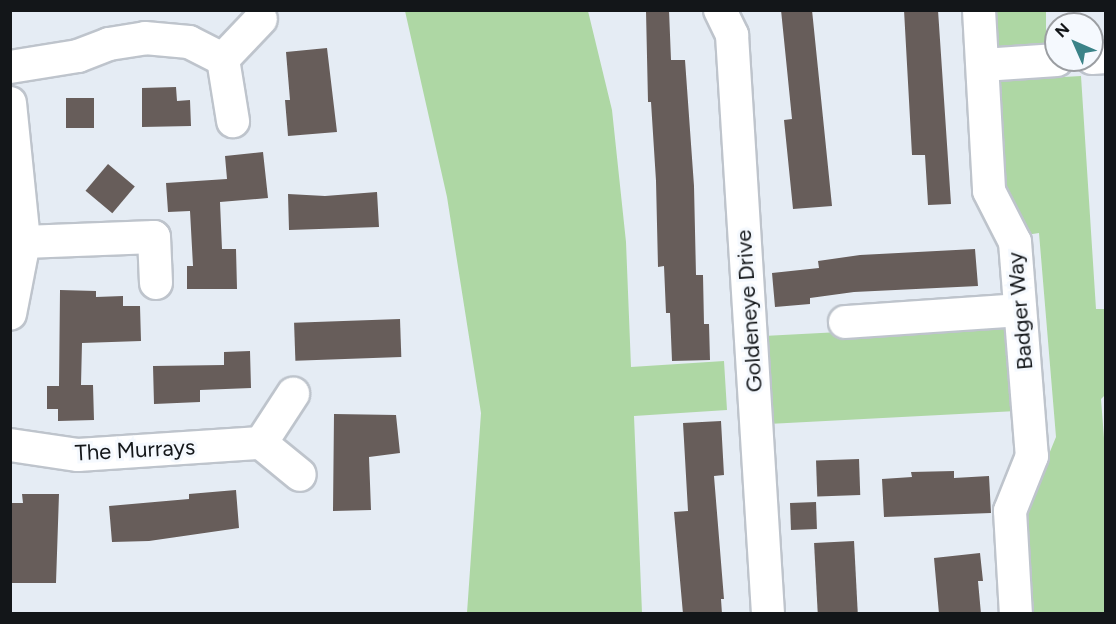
<!DOCTYPE html>
<html>
<head>
<meta charset="utf-8">
<style>
	body { margin:0 }
	#map { position:relative; width:1116px; height:624px; overflow:hidden; background:#e5ecf4; font-family:Figtree,sans-serif }
	div>[style] { position:absolute }
	.green>* { inset:0; background:#aed7a4; transform-origin:0 0 }
	.building>* { inset:0; background:#675d5a; transform-origin:0 0 }
	.roads { filter:drop-shadow(2px 0 #bec4cc) drop-shadow(-2px 0 #bec4cc) drop-shadow(0 2px #bec4cc) drop-shadow(0 -2px #bec4cc) }
	.minor>* { height:32px; margin:-16px; padding:0 16px; transform-origin:16px; border-radius:16px; background:#fff }
	span { translate:-50% -50%; white-space:nowrap; text-align:center; line-height:1.15; -webkit-text-stroke:6px #f5f9fe; paint-order:stroke }
	.street-label { font-size:22px; color:#131619 }
	.frame { position:absolute; inset:0; border:12px solid #131619; pointer-events:none }
	.north { position:absolute; left:1044px; top:12px; width:60px; height:60px; box-sizing:border-box; background:#f5f9fe; border:2px solid #9b9ea2; border-radius:50%; rotate:315deg; font-size:16px; font-weight:700; line-height:24px; text-align:center; color:#131619 }
	.north::after { content:''; display:block; margin:auto; width:21px; height:27px; background:#3b8388; clip-path:polygon(50% 0,100% 100%,50% 72%,0 100%) }
</style>
</head>
<body>
<div id="map">
	<div class="green">
		<i style="clip-path:polygon(405px 11px,588px 11px,612px 110px,626px 242px,631px 367px,724px 361px,727px 410px,634px 416px,642px 613px,467px 613px,481px 413px,447px 197px)"></i>
		<i style="left:991px;top:11px;width:55px;height:36px"></i>
		<i style="clip-path:polygon(1081px 76px,1096px 309px,1106px 309px,1106px 394px,1101px 399px,1106px 464px,1105px 613px,1034px 613px,1026px 510px,1056px 437px,1039px 233px,1026px 235px,1004px 191px,996px 81px)"></i>
		<i style="left:1012px;top:323px;width:88px;height:244px;rotate:87deg"></i>
	</div>
	<div class="building">
		<i style="clip-path:polygon(669px 10px,671px 60px,685px 60px,694px 186px,696px 275px,703px 275px,704px 324px,709px 324px,710px 360px,672px 361px,670px 313px,666px 313px,664px 266px,658px 267px,656px 181px,651px 102px,648px 102px,646px 11px)"></i>
		<i style="clip-path:polygon(781px 10px,812px 10px,832px 206px,793px 209px,784px 120px,792px 119px)"></i>
		<i style="clip-path:polygon(904px 10px,938px 10px,951px 204px,928px 205px,925px 155px,912px 155px)"></i>
		<i style="clip-path:polygon(327px 48px,337px 132px,288px 136px,285px 100px,290px 100px,286px 52px)"></i>
		<i style="clip-path:polygon(176px 87px,177px 101px,190px 100px,191px 126px,142px 127px,142px 88px)"></i>
		<i style="left:66px;top:98px;width:28px;height:30px"></i>
		<i style="clip-path:polygon(263px 152px,268px 198px,220px 202px,222px 249px,236px 249px,237px 289px,187px 289px,187px 266px,193px 266px,190px 211px,168px 212px,166px 183px,227px 179px,225px 156px)"></i>
		<i style="left:108px;top:164px;width:35px;height:35px;rotate:40deg"></i>
		<i style="clip-path:polygon(377px 192px,379px 227px,289px 230px,288px 194px,325px 196px)"></i>
		<i style="clip-path:polygon(975px 249px,978px 286px,854px 292px,810px 298px,810px 304px,775px 307px,772px 273px,819px 268px,818px 261px,860px 255px)"></i>
		<i style="clip-path:polygon(60px 290px,96px 291px,96px 297px,123px 296px,123px 306px,140px 306px,141px 341px,82px 343px,81px 385px,93px 385px,94px 420px,58px 421px,58px 409px,47px 409px,47px 386px,59px 386px)"></i>
		<i style="left:400px;top:319px;width:38px;height:106px;rotate:88deg"></i>
		<i style="clip-path:polygon(250px 351px,251px 388px,200px 390px,200px 402px,154px 404px,153px 366px,224px 365px,224px 352px)"></i>
		<i style="clip-path:polygon(334px 414px,396px 415px,400px 453px,369px 457px,371px 510px,333px 511px)"></i>
		<i style="clip-path:polygon(721px 421px,724px 475px,714px 476px,724px 599px,721px 599px,722px 614px,683px 614px,674px 512px,688px 511px,683px 423px)"></i>
		<i style="left:859px;top:459px;width:36px;height:43px;rotate:88deg"></i>
		<i style="clip-path:polygon(954px 471px,954px 478px,989px 476px,991px 513px,884px 517px,882px 479px,912px 477px,911px 472px)"></i>
		<i style="clip-path:polygon(236px 490px,239px 528px,149px 541px,112px 542px,109px 506px,189px 499px,189px 494px)"></i>
		<i style="clip-path:polygon(22px 494px,59px 494px,56px 583px,11px 583px,12px 503px,23px 503px)"></i>
		<i style="left:816px;top:502px;width:27px;height:26px;rotate:88deg"></i>
		<i style="left:854px;top:541px;width:73px;height:40px;rotate:87deg"></i>
		<i style="clip-path:polygon(980px 553px,983px 581px,978px 581px,981px 614px,939px 614px,934px 558px)"></i>
	</div>
	<div class="roads">
		<div class="minor">
			<i style="left:720px;top:10px;width:28px;rotate:64deg"></i>
			<i style="left:732px;top:35px;width:580px;rotate:86.44deg"></i>
			<i style="left:979px;top:10px;width:181px;rotate:86.8deg"></i>
			<i style="left:989px;top:191px;width:57px;rotate:63deg"></i>
			<i style="left:1015px;top:242px;width:215px;rotate:85.5deg"></i>
			<i style="left:1032px;top:456px;width:59px;rotate:111.8deg"></i>
			<i style="left:1010px;top:511px;width:103px;rotate:86.7deg"></i>
			<i style="left:1092px;top:58px;width:14px;rotate:-4deg"></i>
			<i style="left:223px;top:59px;width:55px;rotate:-46.5deg"></i>
			<i style="left:983px;top:65px;width:74px;rotate:-3.9deg"></i>
			<i style="left:10px;top:67px;width:69px;rotate:-9.2deg"></i>
			<i style="left:78px;top:56px;width:33px;rotate:-21deg"></i>
			<i style="left:109px;top:44px;width:36px;rotate:-9deg"></i>
			<i style="left:145px;top:38px;width:44px;rotate:5.2deg"></i>
			<i style="left:189px;top:42px;width:38px;rotate:27deg"></i>
			<i style="left:223px;top:59px;width:63px;rotate:80.8deg"></i>
			<i style="left:10px;top:103px;width:140px;rotate:84.2deg"></i>
			<i style="left:24px;top:242px;width:73px;rotate:101deg"></i>
			<i style="left:24px;top:242px;width:130px;rotate:-2.2deg"></i>
			<i style="left:154px;top:237px;width:46px;rotate:87.5deg"></i>
			<i style="left:845px;top:322px;width:175px;rotate:-3.9deg"></i>
			<i style="left:261px;top:443px;width:59px;rotate:-56.9deg"></i>
			<i style="left:10px;top:445px;width:69px;rotate:8.4deg"></i>
			<i style="left:78px;top:455px;width:183px;rotate:-3.8deg"></i>
			<i style="left:261px;top:443px;width:50px;rotate:39.4deg"></i>
		</div>
	</div>
	<div class="street-label">
		<span style="left:749px;top:311px;rotate:-94deg">Goldeneye Drive</span>
		<span style="left:1020px;top:311px;rotate:-95deg">Badger Way</span>
		<span style="left:135px;top:450px;rotate:-3deg">The Murrays</span>
	</div>
	<div class="frame"></div>
	<div class="north">N</div>
</div>
</body>
</html>
